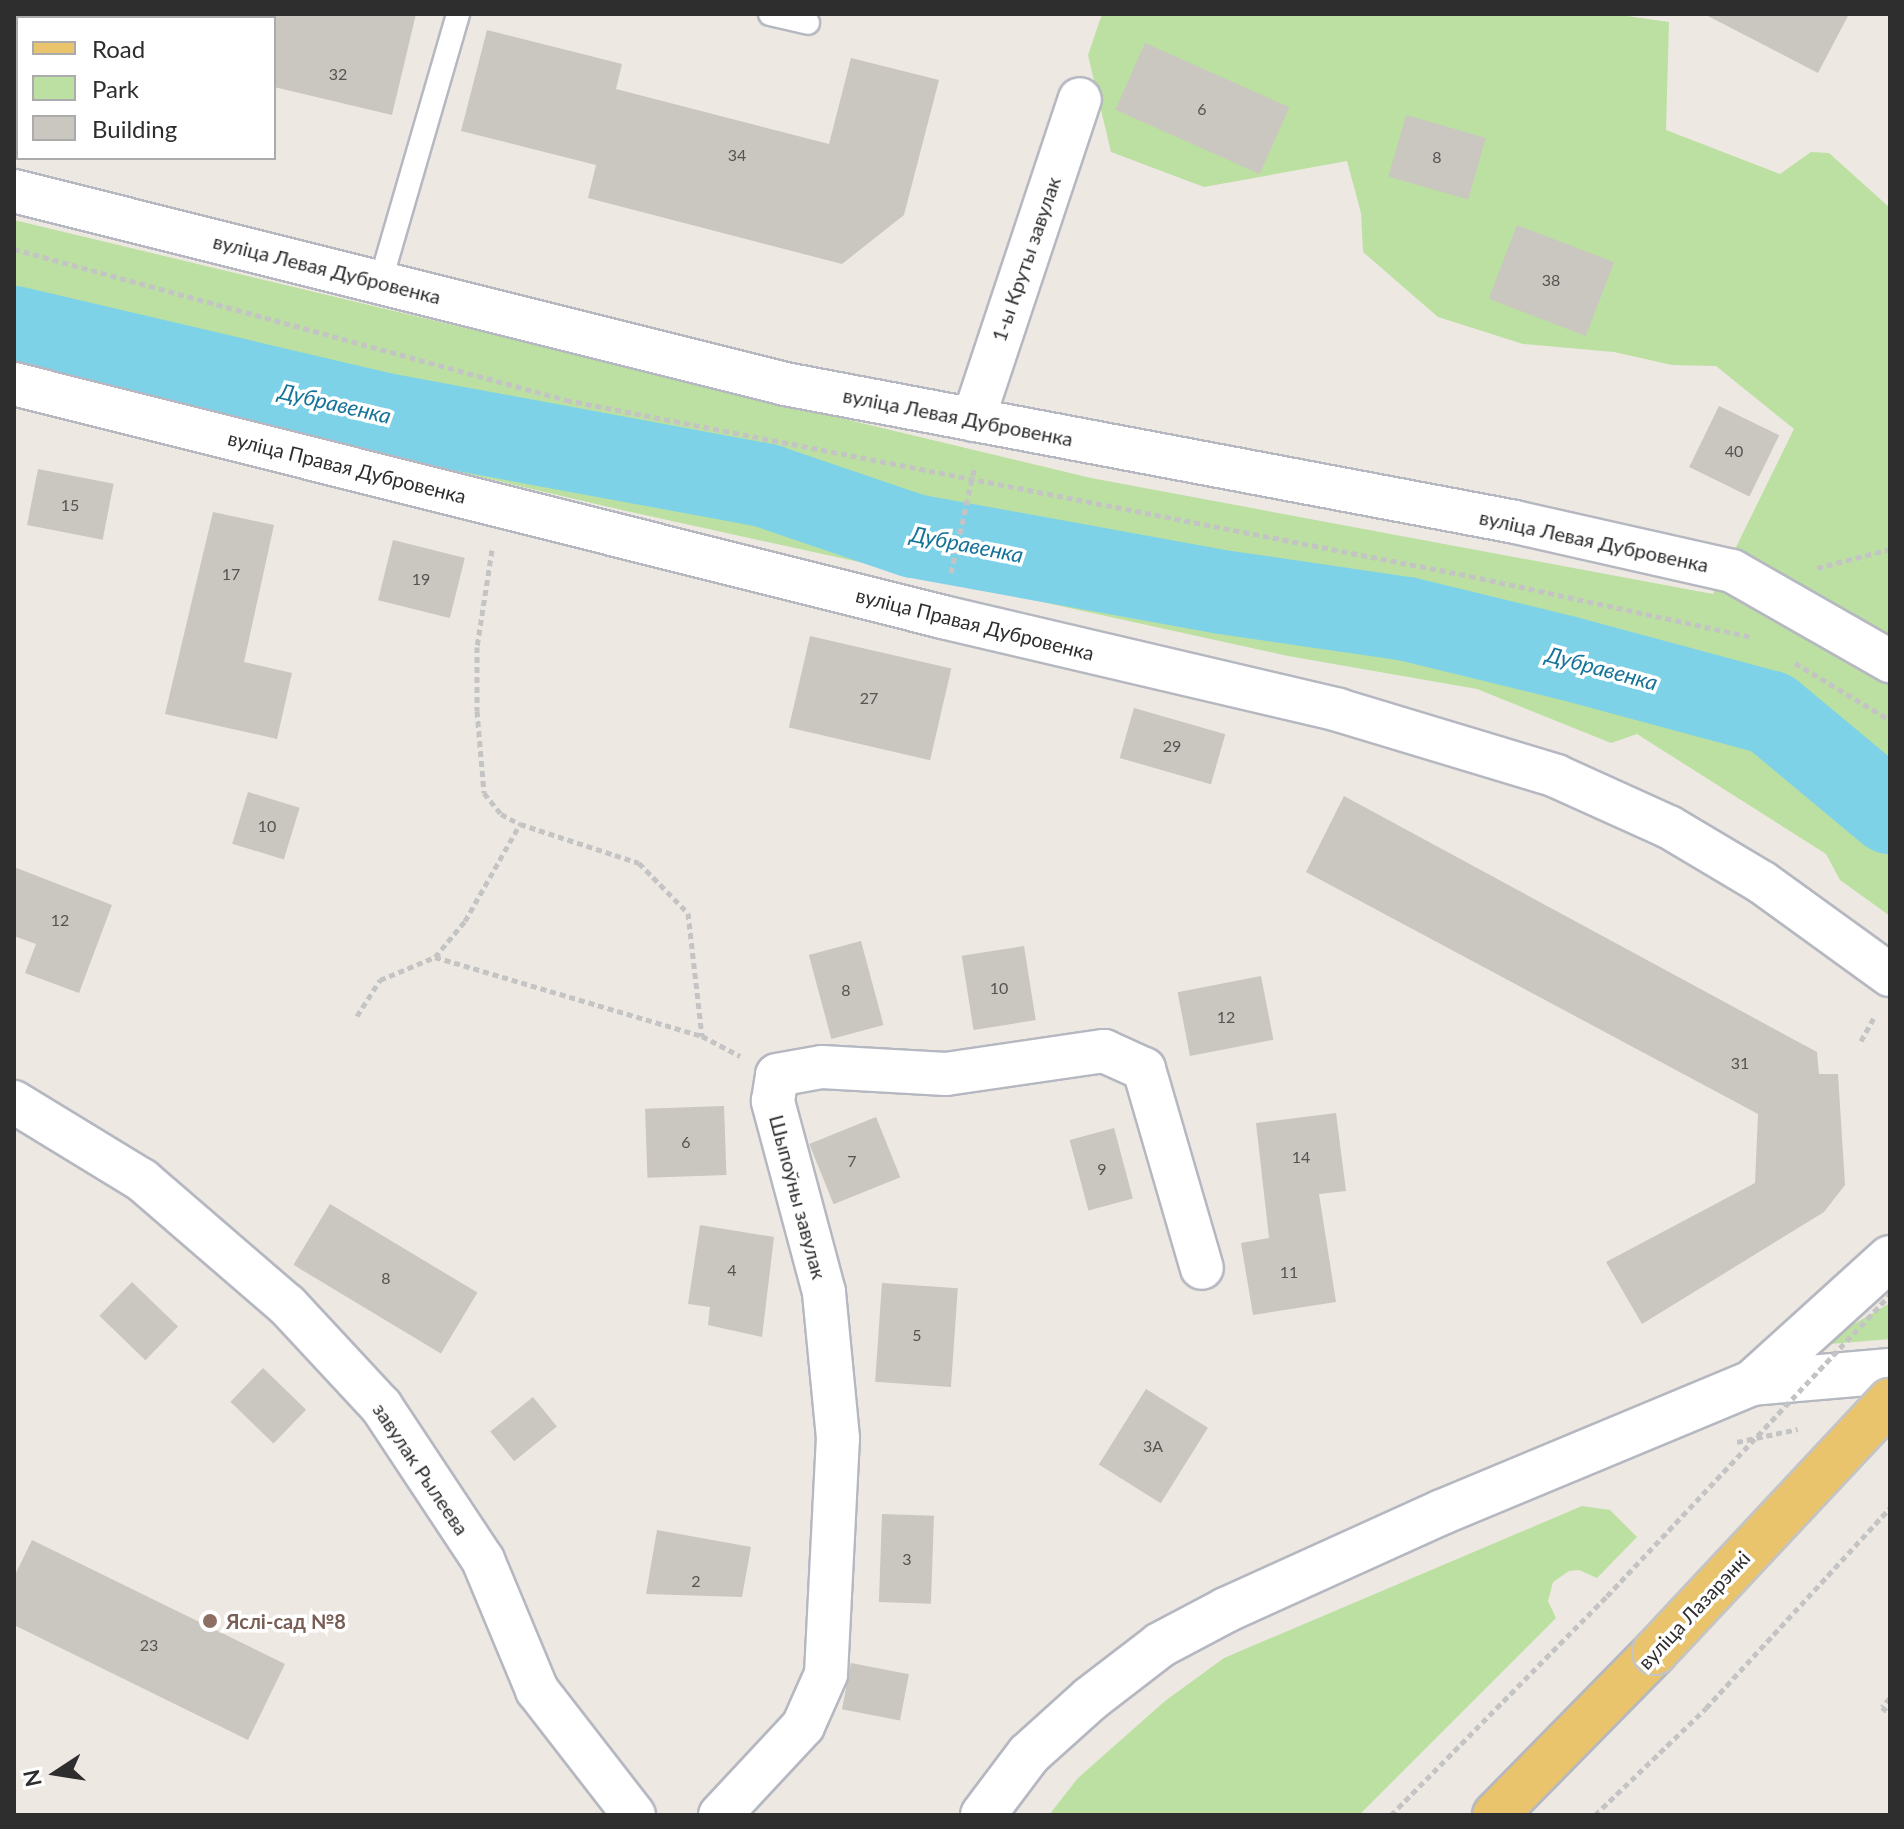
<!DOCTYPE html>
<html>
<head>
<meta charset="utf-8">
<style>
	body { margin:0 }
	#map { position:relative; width:1904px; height:1829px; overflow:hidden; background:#eee8e2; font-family:Lato,sans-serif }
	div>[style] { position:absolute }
	.green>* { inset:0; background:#bbe0a2 }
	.river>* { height:84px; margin:-42px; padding:0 42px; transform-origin:42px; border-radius:42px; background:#7dd2e8 }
	.building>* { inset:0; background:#cac6c0; transform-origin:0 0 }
	.path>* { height:5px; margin-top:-2.5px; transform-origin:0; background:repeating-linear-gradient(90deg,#c4c4c4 0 6px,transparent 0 10px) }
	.roads { filter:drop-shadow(2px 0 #b5b8c0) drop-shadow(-2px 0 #b5b8c0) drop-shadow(0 2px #b5b8c0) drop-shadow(0 -2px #b5b8c0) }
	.lane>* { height:22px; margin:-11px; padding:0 11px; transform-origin:11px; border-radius:11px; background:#fff }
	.street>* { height:42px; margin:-21px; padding:0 21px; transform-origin:21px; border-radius:21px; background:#fff }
	.secondary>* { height:44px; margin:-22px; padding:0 22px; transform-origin:22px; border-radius:22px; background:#fff }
	.primary>* { height:44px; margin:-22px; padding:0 22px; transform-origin:22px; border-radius:22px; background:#e9c46c }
	.path-bridge>* { height:5px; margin-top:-2.5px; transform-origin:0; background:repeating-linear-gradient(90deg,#c4c4c4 0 6px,transparent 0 10px) }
	.bridges { filter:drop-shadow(2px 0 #c4c4c4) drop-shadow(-2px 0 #c4c4c4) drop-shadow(0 2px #c4c4c4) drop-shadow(0 -2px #c4c4c4) }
	.primary-bridge>* { height:44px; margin:-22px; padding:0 22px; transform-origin:22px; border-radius:22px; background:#e9c46c }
	.dots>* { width:22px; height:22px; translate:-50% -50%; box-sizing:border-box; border:4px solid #fff; border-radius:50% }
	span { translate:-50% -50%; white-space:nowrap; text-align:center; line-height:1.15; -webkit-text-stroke:7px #fff; paint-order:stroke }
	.number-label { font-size:16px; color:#555452 }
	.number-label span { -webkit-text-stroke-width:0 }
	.street-label { font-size:20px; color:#2e2e2e }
	.education-label { font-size:20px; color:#785e54; font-weight:700 }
	.left { translate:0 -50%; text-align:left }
	.water-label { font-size:22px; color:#167499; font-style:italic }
	.frame { position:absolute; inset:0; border:16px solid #2e2e2e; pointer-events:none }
	.legend { position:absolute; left:16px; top:16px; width:260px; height:144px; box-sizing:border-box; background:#fff; border:2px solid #ababab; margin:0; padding:10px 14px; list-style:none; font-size:24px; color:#2e2e2e }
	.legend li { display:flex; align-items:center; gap:16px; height:40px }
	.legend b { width:40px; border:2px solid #ababab }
	.north { position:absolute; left:16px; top:1733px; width:80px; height:80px; -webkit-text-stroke:6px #fff; paint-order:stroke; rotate:258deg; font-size:22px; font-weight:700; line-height:32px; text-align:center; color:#2e2e2e }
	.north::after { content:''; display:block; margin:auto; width:28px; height:36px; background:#2e2e2e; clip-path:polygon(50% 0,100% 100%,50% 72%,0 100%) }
</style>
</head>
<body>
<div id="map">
	<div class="green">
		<i style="clip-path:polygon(1102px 14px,1613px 14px,1669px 22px,1666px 130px,1780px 174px,1811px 152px,1829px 153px,1890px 208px,1890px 916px,1840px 880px,1826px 854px,1637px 734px,1611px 743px,1477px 689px,1288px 656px,622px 510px,14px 368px,14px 220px,1091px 478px,1713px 594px,1794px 429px,1716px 366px,1672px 365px,1614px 352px,1523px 344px,1438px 317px,1363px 252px,1361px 213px,1347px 161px,1204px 187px,1111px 152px,1088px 55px)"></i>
		<i style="clip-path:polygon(1890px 1303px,1890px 1339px,1818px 1345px)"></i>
		<i style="clip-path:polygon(1582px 1506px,1610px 1510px,1637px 1537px,1597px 1578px,1579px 1570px,1569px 1571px,1553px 1582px,1548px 1601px,1556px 1618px,1359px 1815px,1049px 1815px,1078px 1778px,1165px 1701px,1224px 1658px)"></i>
	</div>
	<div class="river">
		<i style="left:14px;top:328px;width:376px;rotate:13.2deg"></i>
		<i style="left:380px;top:414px;width:394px;rotate:10.5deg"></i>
		<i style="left:767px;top:486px;width:155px;rotate:18.8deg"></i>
		<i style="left:914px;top:536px;width:313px;rotate:10.3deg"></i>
		<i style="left:1222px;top:592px;width:187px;rotate:8.3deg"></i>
		<i style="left:1407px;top:619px;width:165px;rotate:13.7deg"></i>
		<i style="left:1567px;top:658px;width:211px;rotate:15.1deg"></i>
		<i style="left:1771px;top:713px;width:155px;rotate:39.8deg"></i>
	</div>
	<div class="building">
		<i style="clip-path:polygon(274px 14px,416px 14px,392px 115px,274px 87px)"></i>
		<i style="clip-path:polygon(1704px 14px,1849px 14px,1818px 73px)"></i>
		<i style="clip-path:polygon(487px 30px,622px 64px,616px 89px,829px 144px,851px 58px,939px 80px,904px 215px,842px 264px,588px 198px,596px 165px,461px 131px)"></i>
		<i style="left:1145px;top:43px;width:158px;height:73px;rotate:24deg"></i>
		<i style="left:1406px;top:115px;width:83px;height:64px;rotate:16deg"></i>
		<i style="left:1517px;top:225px;width:104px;height:79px;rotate:21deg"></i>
		<i style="left:1719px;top:406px;width:67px;height:68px;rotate:26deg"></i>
		<i style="left:38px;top:469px;width:77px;height:57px;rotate:11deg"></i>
		<i style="clip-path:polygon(213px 512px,274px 525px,244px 662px,292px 673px,277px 739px,165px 714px)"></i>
		<i style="left:393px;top:540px;width:74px;height:62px;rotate:14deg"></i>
		<i style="left:810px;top:636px;width:145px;height:94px;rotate:13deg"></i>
		<i style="left:1134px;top:708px;width:95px;height:52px;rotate:16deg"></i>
		<i style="left:248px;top:792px;width:54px;height:54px;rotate:17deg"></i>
		<i style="clip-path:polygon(1344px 796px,1817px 1052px,1819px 1074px,1838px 1074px,1845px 1185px,1824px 1212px,1642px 1324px,1606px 1262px,1755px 1183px,1758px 1114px,1306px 872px)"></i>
		<i style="clip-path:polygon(14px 867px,112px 905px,79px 993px,25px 973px,36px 944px,14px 936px)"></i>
		<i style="left:861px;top:941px;width:87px;height:54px;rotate:75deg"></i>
		<i style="left:1024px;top:946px;width:75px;height:63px;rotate:81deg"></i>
		<i style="left:1261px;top:976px;width:65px;height:85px;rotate:79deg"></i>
		<i style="left:724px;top:1106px;width:69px;height:79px;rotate:88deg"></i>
		<i style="clip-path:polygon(1336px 1113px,1346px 1191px,1319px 1194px,1336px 1302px,1253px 1315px,1241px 1243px,1269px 1238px,1256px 1123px)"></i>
		<i style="left:876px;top:1117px;width:65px;height:72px;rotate:68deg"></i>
		<i style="left:1114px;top:1128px;width:73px;height:46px;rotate:75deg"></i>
		<i style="left:330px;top:1204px;width:172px;height:71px;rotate:31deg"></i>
		<i style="clip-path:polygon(700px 1225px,774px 1237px,762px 1337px,708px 1325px,710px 1307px,688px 1304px)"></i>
		<i style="left:132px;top:1282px;width:64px;height:47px;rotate:44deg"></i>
		<i style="left:882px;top:1283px;width:76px;height:99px;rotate:4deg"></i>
		<i style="left:263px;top:1368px;width:60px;height:47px;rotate:44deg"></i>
		<i style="left:1146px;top:1389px;width:73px;height:89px;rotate:32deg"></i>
		<i style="left:533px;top:1397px;width:38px;height:55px;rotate:51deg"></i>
		<i style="left:882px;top:1514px;width:52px;height:88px;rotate:2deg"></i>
		<i style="clip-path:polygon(657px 1530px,751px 1547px,742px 1597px,646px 1594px)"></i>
		<i style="clip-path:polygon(32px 1540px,285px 1664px,248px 1740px,14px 1625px,14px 1577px)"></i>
		<i style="left:851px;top:1663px;width:59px;height:47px;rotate:11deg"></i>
	</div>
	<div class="path">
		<i style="left:14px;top:249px;width:572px;rotate:15.3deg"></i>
		<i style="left:566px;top:400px;width:921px;rotate:11.02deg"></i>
		<i style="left:1470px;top:576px;width:289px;rotate:12.2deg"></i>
		<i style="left:492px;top:550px;width:98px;rotate:98.8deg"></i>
		<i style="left:477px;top:647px;width:64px;rotate:90deg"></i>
		<i style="left:477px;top:711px;width:82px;rotate:85.1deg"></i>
		<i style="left:484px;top:793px;width:27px;rotate:51deg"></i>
		<i style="left:501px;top:814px;width:21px;rotate:28deg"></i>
		<i style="left:520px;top:824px;width:125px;rotate:18.1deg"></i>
		<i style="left:639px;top:863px;width:70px;rotate:45.6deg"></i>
		<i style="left:688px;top:913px;width:124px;rotate:83.5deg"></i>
		<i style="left:1817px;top:568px;width:75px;rotate:-14.6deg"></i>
		<i style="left:951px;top:573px;width:110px;rotate:-77.4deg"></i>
		<i style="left:1795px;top:663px;width:111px;rotate:31deg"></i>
		<i style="left:435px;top:957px;width:47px;rotate:-50.2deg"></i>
		<i style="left:465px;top:921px;width:112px;rotate:-60.4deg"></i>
		<i style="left:357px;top:1016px;width:43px;rotate:-57.4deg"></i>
		<i style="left:380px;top:980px;width:60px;rotate:-22.7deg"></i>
		<i style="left:435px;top:957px;width:278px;rotate:16.5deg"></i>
		<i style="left:702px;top:1036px;width:43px;rotate:27.8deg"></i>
		<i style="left:1861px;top:1041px;width:26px;rotate:-61deg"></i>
		<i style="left:1737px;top:1442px;width:62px;rotate:-12deg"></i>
		<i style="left:1890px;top:1698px;width:12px;rotate:132deg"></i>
		<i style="left:1882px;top:1707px;width:11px;rotate:41deg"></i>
		<i style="left:1391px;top:1815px;width:308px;rotate:-45.4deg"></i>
		<i style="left:1595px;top:1815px;width:154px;rotate:-43.9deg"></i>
		<i style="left:1706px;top:1708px;width:272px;rotate:-47.4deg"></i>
	</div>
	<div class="roads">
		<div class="lane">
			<i style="left:770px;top:14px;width:39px;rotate:13deg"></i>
			<i style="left:380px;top:283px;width:280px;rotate:-73.8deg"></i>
		</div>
		<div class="street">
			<i style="left:14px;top:191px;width:795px;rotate:14.05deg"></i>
			<i style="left:785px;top:384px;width:743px;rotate:10.7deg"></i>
			<i style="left:1515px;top:522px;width:222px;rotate:12.7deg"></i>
			<i style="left:1732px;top:571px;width:182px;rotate:29.7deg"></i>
			<i style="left:14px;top:384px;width:958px;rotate:14.08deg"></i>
			<i style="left:943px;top:617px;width:406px;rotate:13.2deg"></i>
			<i style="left:1338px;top:710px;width:228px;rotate:16.8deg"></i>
			<i style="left:1556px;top:776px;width:124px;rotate:24.3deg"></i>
			<i style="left:1669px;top:827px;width:109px;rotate:30.8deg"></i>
			<i style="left:1763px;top:883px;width:157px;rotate:35.9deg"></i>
			<i style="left:973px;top:420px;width:338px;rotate:-71.6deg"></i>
			<i style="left:14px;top:1102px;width:150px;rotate:31.4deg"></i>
			<i style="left:142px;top:1180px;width:191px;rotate:40.8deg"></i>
			<i style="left:287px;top:1305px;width:138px;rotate:47.1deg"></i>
			<i style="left:381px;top:1406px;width:185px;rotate:56.5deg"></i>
			<i style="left:483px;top:1560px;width:141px;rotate:67.4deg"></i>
			<i style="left:537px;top:1690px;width:158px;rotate:52.2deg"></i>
			<i style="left:720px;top:1815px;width:122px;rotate:-47deg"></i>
			<i style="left:803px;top:1726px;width:57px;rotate:-66.1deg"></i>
			<i style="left:826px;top:1674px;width:236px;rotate:-87.1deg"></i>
			<i style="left:838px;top:1438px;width:147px;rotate:-95.5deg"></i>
			<i style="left:824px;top:1292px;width:198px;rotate:-105deg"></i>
			<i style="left:773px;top:1101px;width:26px;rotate:-81deg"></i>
			<i style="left:777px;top:1075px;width:46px;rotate:-10.1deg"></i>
			<i style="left:822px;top:1067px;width:124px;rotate:3.2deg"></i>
			<i style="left:946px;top:1074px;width:160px;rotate:-8.3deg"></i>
			<i style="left:1104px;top:1051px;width:44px;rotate:24.2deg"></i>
			<i style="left:1144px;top:1069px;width:207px;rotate:73.8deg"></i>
		</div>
		<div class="secondary">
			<i style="left:1752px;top:1383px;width:186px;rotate:-42.2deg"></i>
			<i style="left:983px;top:1815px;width:76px;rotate:-53deg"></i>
			<i style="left:1029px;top:1754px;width:82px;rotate:-42deg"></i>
			<i style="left:1090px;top:1699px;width:88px;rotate:-37.6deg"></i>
			<i style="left:1160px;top:1645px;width:75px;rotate:-27.9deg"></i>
			<i style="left:1226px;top:1610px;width:237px;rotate:-24.4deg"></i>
			<i style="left:1442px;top:1512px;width:336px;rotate:-22.6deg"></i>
			<i style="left:1752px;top:1383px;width:139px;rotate:-5deg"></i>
		</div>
		<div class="primary">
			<i style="left:1495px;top:1815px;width:228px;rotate:-45.5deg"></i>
		</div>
	</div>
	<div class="path-bridge">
		<i style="left:1607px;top:1596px;width:413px;rotate:-46.8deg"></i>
	</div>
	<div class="bridges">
		<div class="primary-bridge">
			<i style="left:1655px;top:1652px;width:344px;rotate:-46.9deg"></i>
		</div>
	</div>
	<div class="dots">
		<i style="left:210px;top:1621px;background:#8d6e63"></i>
	</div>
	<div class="number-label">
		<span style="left:338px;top:74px">32</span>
		<span style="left:1202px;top:109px">6</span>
		<span style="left:737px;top:155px">34</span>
		<span style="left:1437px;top:157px">8</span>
		<span style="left:1551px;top:280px">38</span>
		<span style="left:1734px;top:451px">40</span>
		<span style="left:70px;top:505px">15</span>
		<span style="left:231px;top:574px">17</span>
		<span style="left:421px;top:579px">19</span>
		<span style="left:869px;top:698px">27</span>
		<span style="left:1172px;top:746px">29</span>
		<span style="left:267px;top:826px">10</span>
		<span style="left:60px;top:920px">12</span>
		<span style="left:999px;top:988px">10</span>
		<span style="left:846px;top:990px">8</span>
		<span style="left:1226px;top:1017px">12</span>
		<span style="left:1740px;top:1063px">31</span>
		<span style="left:686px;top:1142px">6</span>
		<span style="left:1301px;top:1157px">14</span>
		<span style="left:852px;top:1161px">7</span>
		<span style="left:1102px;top:1169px">9</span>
		<span style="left:732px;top:1270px">4</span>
		<span style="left:1289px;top:1272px">11</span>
		<span style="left:386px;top:1278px">8</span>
		<span style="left:917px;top:1335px">5</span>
		<span style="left:1153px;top:1446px">3А</span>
		<span style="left:907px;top:1559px">3</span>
		<span style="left:696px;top:1581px">2</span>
		<span style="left:149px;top:1645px">23</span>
	</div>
	<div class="street-label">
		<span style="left:1026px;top:259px;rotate:-71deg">1-ы Круты завулак</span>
		<span style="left:327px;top:269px;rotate:14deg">вуліца Левая Дубровенка</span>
		<span style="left:958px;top:417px;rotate:11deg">вуліца Левая Дубровенка</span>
		<span style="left:347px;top:467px;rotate:14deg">вуліца Правая Дубровенка</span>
		<span style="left:1594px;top:541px;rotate:12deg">вуліца Левая Дубровенка</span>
		<span style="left:975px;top:624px;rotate:14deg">вуліца Правая Дубровенка</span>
		<span style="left:798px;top:1197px;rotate:75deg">Шыпоўны завулак</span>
		<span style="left:421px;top:1469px;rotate:56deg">завулак Рылеева</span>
		<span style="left:1694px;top:1610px;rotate:-47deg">вуліца Лазарэнкі</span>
	</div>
	<div class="education-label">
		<span class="left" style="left:226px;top:1621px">Яслі-сад №8</span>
	</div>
	<div class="water-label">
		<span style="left:335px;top:403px;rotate:13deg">Дубравенка</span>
		<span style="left:967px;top:544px;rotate:11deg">Дубравенка</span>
		<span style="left:1602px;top:668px;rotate:15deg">Дубравенка</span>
	</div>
	<div class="frame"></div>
	<ul class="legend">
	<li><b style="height:10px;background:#e9c46c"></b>Road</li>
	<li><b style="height:22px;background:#bbe0a2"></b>Park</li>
	<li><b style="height:22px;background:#cac6c0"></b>Building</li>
	</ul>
	<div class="north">N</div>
</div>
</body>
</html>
